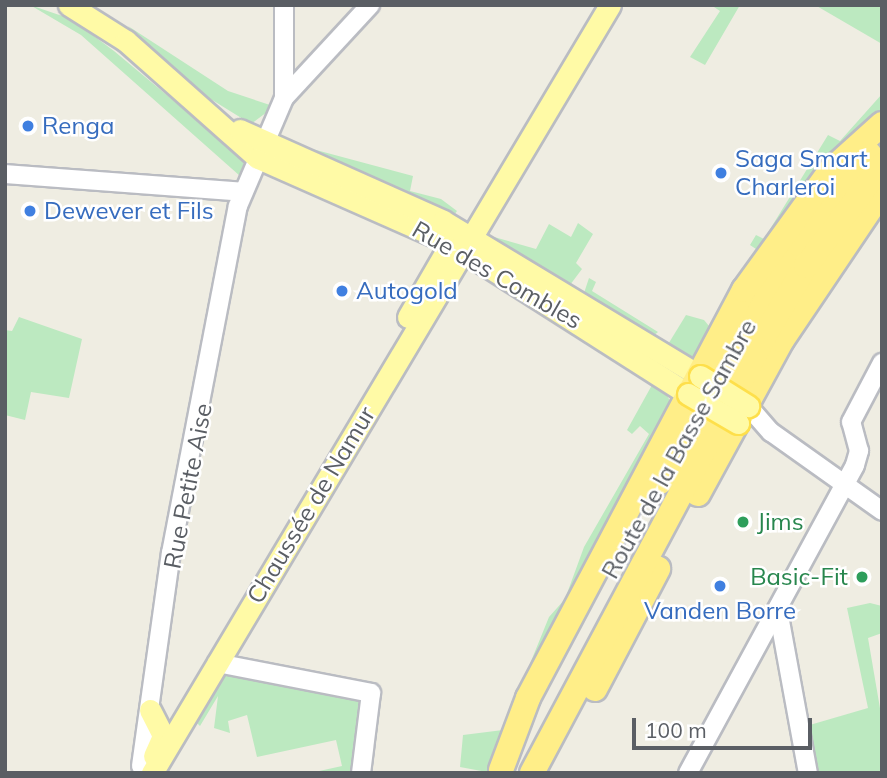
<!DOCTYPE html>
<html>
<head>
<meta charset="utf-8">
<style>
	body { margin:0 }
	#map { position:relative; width:887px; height:778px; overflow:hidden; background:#efede2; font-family:Mulish,sans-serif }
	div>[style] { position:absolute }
	.green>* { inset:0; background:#bce9c0 }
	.roads { filter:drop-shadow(2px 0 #babcc2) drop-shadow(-2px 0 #babcc2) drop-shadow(0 2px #babcc2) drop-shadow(0 -2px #babcc2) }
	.minor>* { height:18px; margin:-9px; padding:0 9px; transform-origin:9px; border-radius:9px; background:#fff }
	.major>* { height:21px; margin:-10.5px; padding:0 10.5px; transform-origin:10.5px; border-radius:10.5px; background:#fffaa6 }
	.highway>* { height:24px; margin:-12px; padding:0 12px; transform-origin:12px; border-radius:12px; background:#fe8 }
	.bridges { filter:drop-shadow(2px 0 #fedf4b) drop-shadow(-2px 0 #fedf4b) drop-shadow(0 2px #fedf4b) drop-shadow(0 -2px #fedf4b) }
	.major-bridge>* { height:21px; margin:-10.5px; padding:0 10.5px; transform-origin:10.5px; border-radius:10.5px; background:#fffaa6 }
	.dots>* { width:19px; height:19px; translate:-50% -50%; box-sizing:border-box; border:4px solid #fff; border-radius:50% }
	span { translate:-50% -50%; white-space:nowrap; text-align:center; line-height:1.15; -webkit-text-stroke:5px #fff; paint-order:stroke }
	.shop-label { font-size:24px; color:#366cbe }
	.left { translate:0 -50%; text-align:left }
	.street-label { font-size:24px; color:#5a5e64 }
	.leisure-label { font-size:24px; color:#27864d }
	.right { translate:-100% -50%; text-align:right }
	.frame { position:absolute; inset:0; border:7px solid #5a5e64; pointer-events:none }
	.scale { position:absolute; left:632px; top:718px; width:180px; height:32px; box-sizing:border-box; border:4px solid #5a5e64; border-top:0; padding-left:9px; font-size:21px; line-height:24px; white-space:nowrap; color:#5a5e64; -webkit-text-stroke:5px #fff; paint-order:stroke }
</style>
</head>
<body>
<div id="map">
	<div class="green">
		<i style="clip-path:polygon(30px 5px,71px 19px,114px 51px,235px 152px,244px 162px,240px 176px,81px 35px)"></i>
		<i style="clip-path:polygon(711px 5px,740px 5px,705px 65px,690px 57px,720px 11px)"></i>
		<i style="clip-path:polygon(815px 5px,882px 5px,882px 44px)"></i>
		<i style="clip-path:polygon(128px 26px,228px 91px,270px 105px,267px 112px,251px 124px,209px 98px,183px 82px)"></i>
		<i style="clip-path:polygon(882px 94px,882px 112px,759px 251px,750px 245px,756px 235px,764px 239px,828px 135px,840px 141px)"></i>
		<i style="clip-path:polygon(290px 143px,413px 176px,410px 191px,441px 199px,457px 211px,452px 218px)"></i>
		<i style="clip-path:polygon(578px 223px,593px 234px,576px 263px,582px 269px,570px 285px,487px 235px,536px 249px,549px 224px,571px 237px)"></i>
		<i style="clip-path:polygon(589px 278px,596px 282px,592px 291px,658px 332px,653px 336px,584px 293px)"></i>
		<i style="clip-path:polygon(686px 315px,704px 320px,714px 332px,694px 358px,667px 346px)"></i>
		<i style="clip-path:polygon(19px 317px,82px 339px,69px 398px,31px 392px,25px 420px,5px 415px,5px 330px,12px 331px)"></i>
		<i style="clip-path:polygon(652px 385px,663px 388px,675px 410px,492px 773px,460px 767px,463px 735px,503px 730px,549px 617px,565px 599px,584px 547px,649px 434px,640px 426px,632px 434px,627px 430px)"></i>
		<i style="clip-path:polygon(870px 603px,882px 606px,882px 633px,868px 638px,882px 720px,882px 773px,803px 773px,796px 729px,868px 708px,847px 608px)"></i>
		<i style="clip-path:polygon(224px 667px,364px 696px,354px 773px,310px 773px,342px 766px,336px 740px,257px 757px,247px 715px,228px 721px,230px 733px,214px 728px,218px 696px,200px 726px,194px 720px)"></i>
	</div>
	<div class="roads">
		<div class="minor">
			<i style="left:284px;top:98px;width:93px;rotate:-90deg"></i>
			<i style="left:5px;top:174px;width:239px;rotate:4.3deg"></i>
			<i style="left:748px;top:406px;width:35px;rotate:49deg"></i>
			<i style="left:771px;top:432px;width:136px;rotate:35.4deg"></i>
			<i style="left:778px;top:610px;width:166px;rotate:79.6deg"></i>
			<i style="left:217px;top:663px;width:157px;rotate:11deg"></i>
			<i style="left:371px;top:693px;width:81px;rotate:97.1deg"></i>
			<i style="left:141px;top:766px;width:215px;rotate:-82deg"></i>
			<i style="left:171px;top:553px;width:353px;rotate:-79.1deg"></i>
			<i style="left:238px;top:206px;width:117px;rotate:-66.9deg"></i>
			<i style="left:284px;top:98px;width:127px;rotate:-47.2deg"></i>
			<i style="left:688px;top:773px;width:350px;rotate:-61.5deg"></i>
			<i style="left:855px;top:465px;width:15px;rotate:-74deg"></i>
			<i style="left:859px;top:451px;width:30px;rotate:-105deg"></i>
			<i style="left:851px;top:422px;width:67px;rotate:-62.3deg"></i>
		</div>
		<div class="major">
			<i style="left:69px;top:5px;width:67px;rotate:32.3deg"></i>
			<i style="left:126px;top:41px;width:176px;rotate:41.6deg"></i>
			<i style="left:258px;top:158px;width:211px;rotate:23.8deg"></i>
			<i style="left:451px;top:243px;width:281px;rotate:32.5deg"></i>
			<i style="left:240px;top:130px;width:222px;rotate:24.1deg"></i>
			<i style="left:443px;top:221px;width:300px;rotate:31.1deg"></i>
			<i style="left:408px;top:317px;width:80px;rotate:-59.9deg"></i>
			<i style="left:150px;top:710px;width:29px;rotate:63deg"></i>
			<i style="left:163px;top:736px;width:22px;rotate:114deg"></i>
			<i style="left:152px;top:773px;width:894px;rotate:-59.19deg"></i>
		</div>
		<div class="highway">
			<i style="left:660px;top:482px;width:275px;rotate:-59.9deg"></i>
			<i style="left:798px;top:244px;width:115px;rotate:-51.7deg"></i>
			<i style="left:698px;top:494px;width:175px;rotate:-61.4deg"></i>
			<i style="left:782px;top:340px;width:179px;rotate:-56deg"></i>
			<i style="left:595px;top:689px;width:136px;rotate:-62.3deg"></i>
			<i style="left:501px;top:770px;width:77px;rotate:-69.4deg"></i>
			<i style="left:528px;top:698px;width:462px;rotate:-62.1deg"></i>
			<i style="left:744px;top:290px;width:147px;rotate:-54.1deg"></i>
			<i style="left:830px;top:171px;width:70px;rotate:-42.1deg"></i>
			<i style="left:532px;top:773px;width:504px;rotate:-61.96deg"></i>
			<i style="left:769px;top:328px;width:72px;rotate:-59.2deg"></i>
			<i style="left:806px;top:266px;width:126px;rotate:-53deg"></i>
		</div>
	</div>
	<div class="bridges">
		<div class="major-bridge">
			<i style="left:700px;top:376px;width:57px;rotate:32deg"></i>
			<i style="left:688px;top:394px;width:58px;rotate:30.1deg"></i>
		</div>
	</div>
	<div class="dots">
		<i style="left:28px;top:126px;background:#3f7fe0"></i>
		<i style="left:721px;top:173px;background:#3f7fe0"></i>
		<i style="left:30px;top:211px;background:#3f7fe0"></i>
		<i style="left:342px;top:291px;background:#3f7fe0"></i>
		<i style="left:743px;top:522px;background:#2e9e5b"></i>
		<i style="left:862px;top:577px;background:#2e9e5b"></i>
		<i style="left:720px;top:586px;background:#3f7fe0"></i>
	</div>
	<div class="shop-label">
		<span class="left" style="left:42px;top:126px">Renga</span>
		<span class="left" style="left:735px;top:173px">Saga Smart<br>Charleroi</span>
		<span class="left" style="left:44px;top:211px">Dewever et Fils</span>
		<span class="left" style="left:356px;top:291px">Autogold</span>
		<span style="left:720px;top:611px">Vanden Borre</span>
	</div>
	<div class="street-label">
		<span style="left:497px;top:275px;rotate:30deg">Rue des Combles</span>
		<span style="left:679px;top:449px;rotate:-61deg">Route de la Basse Sambre</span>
		<span style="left:188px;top:486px;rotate:-79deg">Rue Petite Aise</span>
		<span style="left:311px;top:505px;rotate:-59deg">Chaussée de Namur</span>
	</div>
	<div class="leisure-label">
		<span class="left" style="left:757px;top:522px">Jims</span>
		<span class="right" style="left:848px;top:577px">Basic-Fit</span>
	</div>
	<div class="frame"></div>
	<div class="scale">100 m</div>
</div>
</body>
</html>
